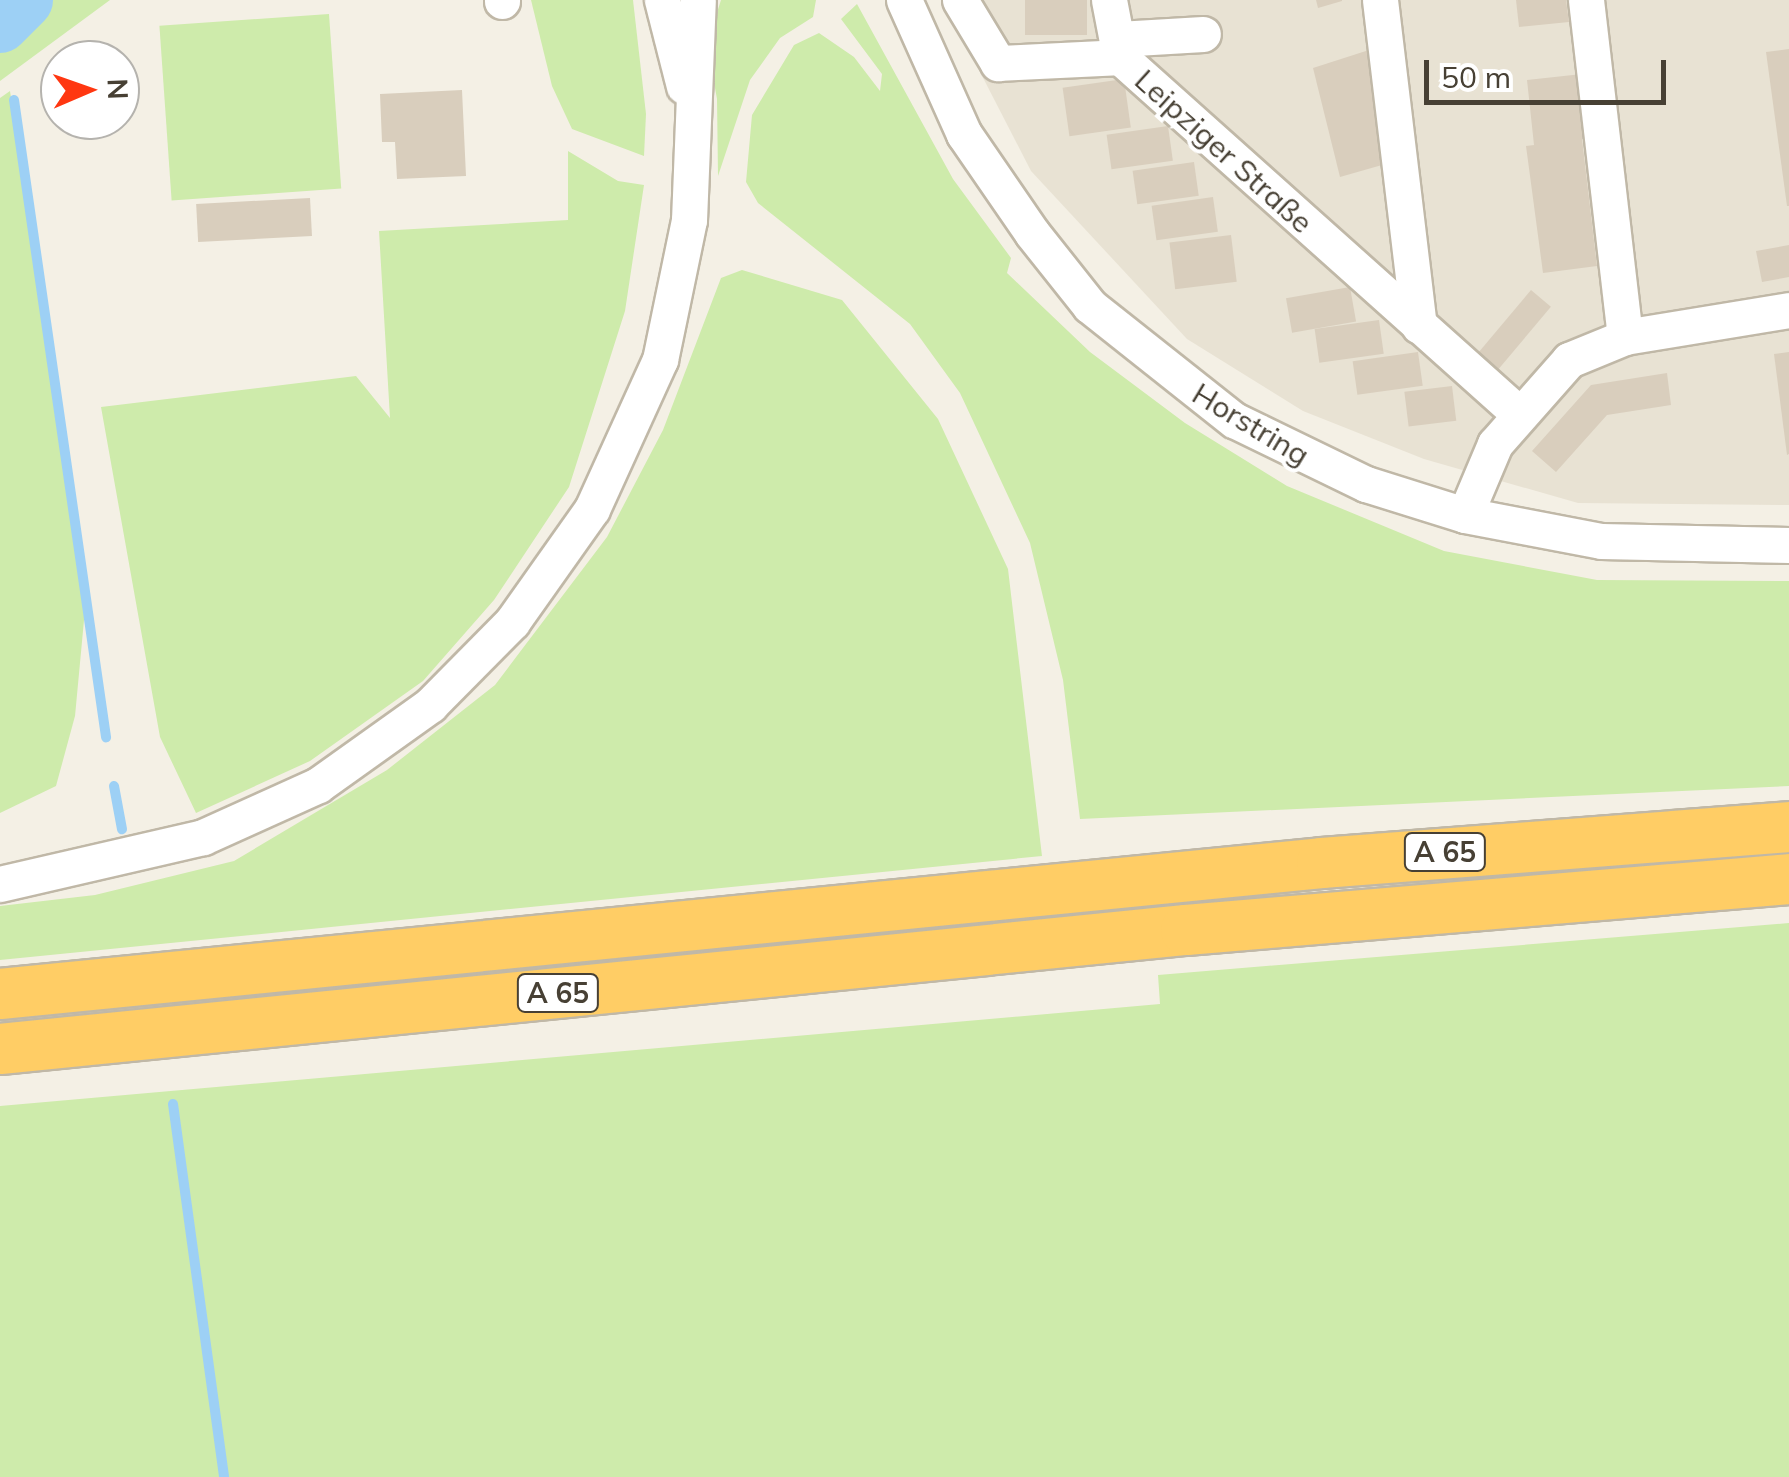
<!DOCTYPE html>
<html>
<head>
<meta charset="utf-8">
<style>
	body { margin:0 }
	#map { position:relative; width:1789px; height:1477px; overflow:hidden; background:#f4f0e5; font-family:Mulish,sans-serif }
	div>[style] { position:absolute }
	.residential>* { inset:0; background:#e8e2d3 }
	.green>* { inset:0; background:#ceebab; transform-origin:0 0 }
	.stream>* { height:10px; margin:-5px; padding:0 5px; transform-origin:5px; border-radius:5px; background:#9dd0f5 }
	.river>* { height:58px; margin:-29px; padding:0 29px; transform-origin:29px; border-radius:29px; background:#9dd0f5 }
	.building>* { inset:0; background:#d9cebd; transform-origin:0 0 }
	.roads { filter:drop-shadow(2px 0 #c0b8a7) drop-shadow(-2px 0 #c0b8a7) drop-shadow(0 2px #c0b8a7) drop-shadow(0 -2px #c0b8a7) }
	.minor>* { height:35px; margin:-17.5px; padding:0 17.5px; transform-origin:17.5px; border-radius:17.5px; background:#fff }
	.highway>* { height:50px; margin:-25px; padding:0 25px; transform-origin:25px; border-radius:25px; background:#ffcd65 }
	span { translate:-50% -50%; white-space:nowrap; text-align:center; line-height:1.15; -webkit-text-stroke:8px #fff; paint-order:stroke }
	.shield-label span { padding:2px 8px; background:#fff; border:2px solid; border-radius:8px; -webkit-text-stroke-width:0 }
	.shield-label { font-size:28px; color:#474034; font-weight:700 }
	.street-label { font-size:30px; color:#474034 }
	.north { position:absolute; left:40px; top:40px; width:100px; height:100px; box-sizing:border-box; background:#fff; border:2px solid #b5b3ae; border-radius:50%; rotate:88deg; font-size:28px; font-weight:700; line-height:40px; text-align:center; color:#474034 }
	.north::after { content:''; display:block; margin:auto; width:35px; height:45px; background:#ff3711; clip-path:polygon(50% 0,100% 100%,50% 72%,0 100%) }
	.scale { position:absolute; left:1424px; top:60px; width:242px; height:45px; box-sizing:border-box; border:5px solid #474034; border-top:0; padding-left:12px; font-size:30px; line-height:35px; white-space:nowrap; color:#474034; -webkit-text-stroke:8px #fff; paint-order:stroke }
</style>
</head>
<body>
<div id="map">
	<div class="residential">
		<i style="clip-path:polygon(943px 0,1789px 0,1789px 505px,1578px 503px,1424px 459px,1303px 411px,1187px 339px,1031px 171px)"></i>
	</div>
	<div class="green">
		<i style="clip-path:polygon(0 0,110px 0,0 81px)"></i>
		<i style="clip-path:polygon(531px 0,633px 0,646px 114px,644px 156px,572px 129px,552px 86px)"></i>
		<i style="clip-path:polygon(721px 0,816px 0,813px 17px,780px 38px,750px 80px,718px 176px,717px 99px,707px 44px)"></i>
		<i style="clip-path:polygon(857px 4px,953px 179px,1011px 258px,1007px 273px,1090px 352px,1185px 423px,1287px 486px,1444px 551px,1597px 580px,1789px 581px,1789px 786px,1080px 819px,1063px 680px,1030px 543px,960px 393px,910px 324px,758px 203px,746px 182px,752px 115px,794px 45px,819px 33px,854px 57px,880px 91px,882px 74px,841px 19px)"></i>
		<i style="left:329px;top:14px;width:175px;height:170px;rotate:86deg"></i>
		<i style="clip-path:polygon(10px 91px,87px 588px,75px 716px,56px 786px,0 813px,0 98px)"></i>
		<i style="clip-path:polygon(568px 151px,618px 181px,644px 185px,625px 311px,569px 487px,494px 600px,423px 681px,310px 761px,196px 813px,160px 737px,101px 407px,356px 376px,390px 418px,379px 231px,568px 220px)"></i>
		<i style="clip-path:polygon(742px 270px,842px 300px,938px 419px,1008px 569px,1042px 856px,0 960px,0 906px,95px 895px,234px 861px,387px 770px,495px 685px,607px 537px,663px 430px,721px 278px)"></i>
		<i style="clip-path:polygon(1789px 923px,1789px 1477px,0 1477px,0 1106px,1160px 1004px,1158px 975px)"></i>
	</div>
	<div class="stream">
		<i style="left:14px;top:100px;width:644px;rotate:81.78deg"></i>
		<i style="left:114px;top:786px;width:44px;rotate:79.5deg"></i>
		<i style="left:173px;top:1104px;width:376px;rotate:82.2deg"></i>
	</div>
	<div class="river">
		<i style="left:0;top:24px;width:34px;rotate:-45deg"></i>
	</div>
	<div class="building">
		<i style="left:1025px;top:0;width:62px;height:35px"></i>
		<i style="clip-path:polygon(1316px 0,1342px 0,1342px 1px,1318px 8px)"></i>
		<i style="clip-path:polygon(1516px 0,1566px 0,1569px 22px,1519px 27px)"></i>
		<i style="clip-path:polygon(1789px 49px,1789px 206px,1787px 206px,1766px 52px)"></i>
		<i style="clip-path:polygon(1369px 50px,1389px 163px,1340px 177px,1313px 68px)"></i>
		<i style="clip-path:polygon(1582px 74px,1589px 139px,1582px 139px,1597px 266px,1543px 273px,1526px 146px,1534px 145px,1527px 80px)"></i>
		<i style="left:1124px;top:79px;width:49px;height:62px;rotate:82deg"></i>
		<i style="clip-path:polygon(462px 90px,466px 176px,397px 179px,395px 142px,382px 142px,380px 94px)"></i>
		<i style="left:1168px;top:126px;width:35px;height:62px;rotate:82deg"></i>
		<i style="left:1194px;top:162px;width:34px;height:62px;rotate:82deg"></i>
		<i style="left:1213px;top:197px;width:35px;height:62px;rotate:82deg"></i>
		<i style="left:310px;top:198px;width:38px;height:114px;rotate:87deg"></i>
		<i style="left:1231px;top:235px;width:47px;height:62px;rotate:83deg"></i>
		<i style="clip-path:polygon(1789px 245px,1789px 277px,1762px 282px,1756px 251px)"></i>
		<i style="left:1350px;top:287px;width:35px;height:65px;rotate:80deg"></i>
		<i style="left:1531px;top:290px;width:26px;height:83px;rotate:40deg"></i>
		<i style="left:1379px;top:320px;width:34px;height:65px;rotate:82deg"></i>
		<i style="left:1418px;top:352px;width:34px;height:66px;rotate:82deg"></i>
		<i style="clip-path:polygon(1789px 352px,1789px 454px,1787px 455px,1774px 354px)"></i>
		<i style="clip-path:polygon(1667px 373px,1671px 405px,1607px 415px,1556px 472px,1532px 451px,1591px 385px)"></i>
		<i style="left:1452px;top:386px;width:35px;height:48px;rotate:83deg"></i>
	</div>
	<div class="roads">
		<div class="minor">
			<i style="left:662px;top:0;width:89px;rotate:75.7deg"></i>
			<i style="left:904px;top:0;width:147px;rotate:65.9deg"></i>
			<i style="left:964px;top:134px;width:120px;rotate:55.5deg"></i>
			<i style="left:1032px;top:233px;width:93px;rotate:51.5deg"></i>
			<i style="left:1090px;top:306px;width:184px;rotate:38.4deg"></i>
			<i style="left:1234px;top:420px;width:147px;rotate:25.9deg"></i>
			<i style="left:1366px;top:484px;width:104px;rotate:17.4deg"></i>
			<i style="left:1465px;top:515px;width:138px;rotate:10.8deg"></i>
			<i style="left:1601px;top:541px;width:188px;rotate:1.2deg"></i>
			<i style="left:960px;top:0;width:74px;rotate:58.9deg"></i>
			<i style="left:998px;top:63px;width:122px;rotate:-2.8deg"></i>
			<i style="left:1120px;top:57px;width:534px;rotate:41.81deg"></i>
			<i style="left:1109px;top:0;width:58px;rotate:79.1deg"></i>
			<i style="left:1380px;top:0;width:328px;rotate:83.2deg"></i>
			<i style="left:1586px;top:0;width:339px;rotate:83.4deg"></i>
			<i style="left:502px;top:1px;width:1px;rotate:-90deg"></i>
			<i style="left:1118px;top:39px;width:85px;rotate:-3.4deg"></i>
			<i style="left:1465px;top:515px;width:77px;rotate:-67.1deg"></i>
			<i style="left:1495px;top:444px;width:112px;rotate:-48.6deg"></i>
			<i style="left:1569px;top:360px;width:61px;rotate:-22.3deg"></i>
			<i style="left:1625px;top:337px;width:166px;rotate:-9.3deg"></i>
			<i style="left:0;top:884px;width:208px;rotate:-13deg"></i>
			<i style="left:203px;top:837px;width:126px;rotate:-24.3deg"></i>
			<i style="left:318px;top:785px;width:138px;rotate:-35.5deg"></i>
			<i style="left:430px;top:705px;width:117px;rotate:-45.3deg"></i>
			<i style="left:512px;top:622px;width:138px;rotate:-54.7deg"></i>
			<i style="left:592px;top:509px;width:164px;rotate:-65.5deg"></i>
			<i style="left:660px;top:360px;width:143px;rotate:-78.3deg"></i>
			<i style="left:689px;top:220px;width:220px;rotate:-87.7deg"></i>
		</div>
		<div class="highway">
			<i style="left:0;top:994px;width:1328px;rotate:-5.66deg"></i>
			<i style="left:1322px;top:863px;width:468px;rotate:-4.4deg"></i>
			<i style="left:0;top:1049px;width:1192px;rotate:-5.73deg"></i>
			<i style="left:1186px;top:930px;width:605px;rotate:-4.83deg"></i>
		</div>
	</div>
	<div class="shield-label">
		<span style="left:1445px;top:852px">A 65</span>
		<span style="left:558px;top:993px">A 65</span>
	</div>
	<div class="street-label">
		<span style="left:1224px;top:151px;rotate:42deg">Leipziger Straße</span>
		<span style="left:1251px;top:424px;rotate:31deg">Horstring</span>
	</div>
	<div class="north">N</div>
	<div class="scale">50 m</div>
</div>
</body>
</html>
